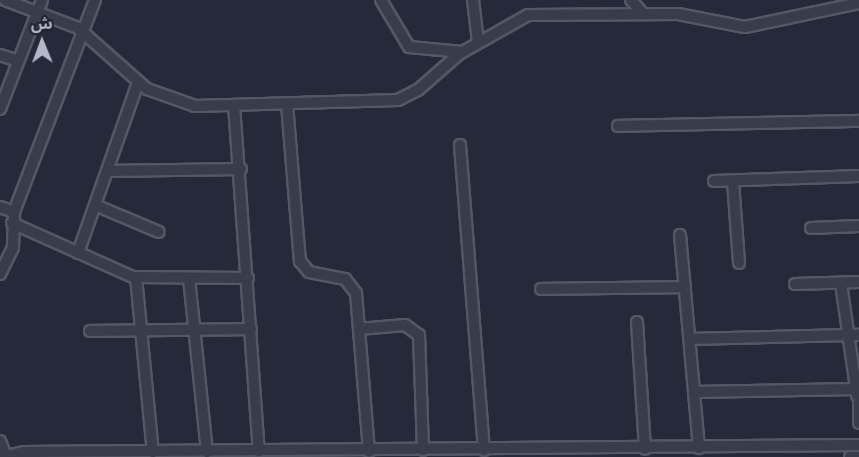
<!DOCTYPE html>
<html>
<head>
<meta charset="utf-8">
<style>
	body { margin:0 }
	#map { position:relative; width:859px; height:457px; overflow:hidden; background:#252a3b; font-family:"Space Grotesk","Noto Sans Arabic",sans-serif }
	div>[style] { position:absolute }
	.roads { filter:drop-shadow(2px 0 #545766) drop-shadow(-2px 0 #545766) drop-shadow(0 2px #545766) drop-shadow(0 -2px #545766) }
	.minor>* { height:10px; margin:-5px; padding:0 5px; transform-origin:5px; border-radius:5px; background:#393c4b }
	span { translate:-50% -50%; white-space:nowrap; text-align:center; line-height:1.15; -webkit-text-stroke:5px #1e2130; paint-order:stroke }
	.north { position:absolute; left:12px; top:12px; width:60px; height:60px; -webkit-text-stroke:4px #1e2130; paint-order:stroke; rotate:359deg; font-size:16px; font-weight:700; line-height:24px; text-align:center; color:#b4b7c7 }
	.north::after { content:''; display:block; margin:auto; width:21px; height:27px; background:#b4b7c7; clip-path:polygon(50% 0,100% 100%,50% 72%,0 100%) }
</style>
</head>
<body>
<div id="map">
	<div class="roads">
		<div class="minor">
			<i style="left:5px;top:0;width:78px;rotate:21deg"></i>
			<i style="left:78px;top:28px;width:92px;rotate:41.5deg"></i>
			<i style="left:147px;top:89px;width:51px;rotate:19.5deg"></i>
			<i style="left:195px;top:106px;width:203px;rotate:-1.7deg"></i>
			<i style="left:398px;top:100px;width:22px;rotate:-27deg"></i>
			<i style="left:418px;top:90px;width:55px;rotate:-41.3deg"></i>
			<i style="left:459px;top:54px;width:79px;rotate:-29.5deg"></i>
			<i style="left:528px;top:15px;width:150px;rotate:-0.4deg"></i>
			<i style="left:678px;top:14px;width:68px;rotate:11deg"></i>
			<i style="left:745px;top:27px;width:116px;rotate:-11.9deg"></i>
			<i style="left:381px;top:0;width:55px;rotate:59.2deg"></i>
			<i style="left:409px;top:47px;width:54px;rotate:5.3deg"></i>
			<i style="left:473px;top:0;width:42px;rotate:83.2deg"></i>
			<i style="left:631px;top:0;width:18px;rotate:49deg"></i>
			<i style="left:0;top:55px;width:19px;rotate:18deg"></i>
			<i style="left:287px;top:104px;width:158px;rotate:85.3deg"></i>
			<i style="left:300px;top:261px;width:14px;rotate:51deg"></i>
			<i style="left:309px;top:272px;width:37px;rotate:11deg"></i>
			<i style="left:345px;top:279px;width:18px;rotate:52deg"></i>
			<i style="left:356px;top:293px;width:159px;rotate:85.3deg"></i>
			<i style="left:234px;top:105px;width:347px;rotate:85.9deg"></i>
			<i style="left:0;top:109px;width:117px;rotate:-68.9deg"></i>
			<i style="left:618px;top:126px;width:241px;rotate:-1.2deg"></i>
			<i style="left:460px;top:145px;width:306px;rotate:85.5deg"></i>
			<i style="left:107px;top:171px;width:134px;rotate:-0.9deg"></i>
			<i style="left:714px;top:181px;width:145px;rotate:-2deg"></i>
			<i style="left:733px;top:181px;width:82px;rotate:85.8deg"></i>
			<i style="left:95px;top:205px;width:69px;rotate:22.9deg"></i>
			<i style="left:0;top:207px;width:15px;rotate:20deg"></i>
			<i style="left:12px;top:223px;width:133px;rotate:24.1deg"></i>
			<i style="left:133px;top:277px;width:115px;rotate:0.5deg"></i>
			<i style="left:811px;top:228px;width:48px;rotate:-2.4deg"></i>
			<i style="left:680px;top:235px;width:214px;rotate:84.9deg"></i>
			<i style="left:78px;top:253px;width:180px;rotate:-70.6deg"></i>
			<i style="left:0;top:274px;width:30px;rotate:-64deg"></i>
			<i style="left:13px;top:247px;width:35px;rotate:-88deg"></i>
			<i style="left:14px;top:212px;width:227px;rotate:-69.1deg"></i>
			<i style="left:136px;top:277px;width:176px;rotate:84.5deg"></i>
			<i style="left:189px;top:278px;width:175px;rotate:84.1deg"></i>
			<i style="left:841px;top:283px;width:114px;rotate:81.9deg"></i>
			<i style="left:795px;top:284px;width:64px;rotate:-1.8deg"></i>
			<i style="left:541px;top:289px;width:144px;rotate:-0.8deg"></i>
			<i style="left:637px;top:322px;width:127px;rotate:86.4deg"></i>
			<i style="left:359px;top:329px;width:46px;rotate:-5deg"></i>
			<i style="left:405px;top:325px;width:17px;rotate:36deg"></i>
			<i style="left:419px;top:335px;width:115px;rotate:88deg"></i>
			<i style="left:90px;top:331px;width:161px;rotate:-0.7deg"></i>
			<i style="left:690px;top:339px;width:169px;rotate:-1.4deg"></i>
			<i style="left:694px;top:392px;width:162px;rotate:-1.1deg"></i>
			<i style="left:859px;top:393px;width:30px;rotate:90deg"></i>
			<i style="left:0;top:441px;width:17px;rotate:69deg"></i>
			<i style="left:2px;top:457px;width:22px;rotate:-13deg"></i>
			<i style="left:23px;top:452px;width:836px;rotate:-0.48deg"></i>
			<i style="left:850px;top:457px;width:9px"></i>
		</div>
	</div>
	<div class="north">ش</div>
</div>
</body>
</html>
